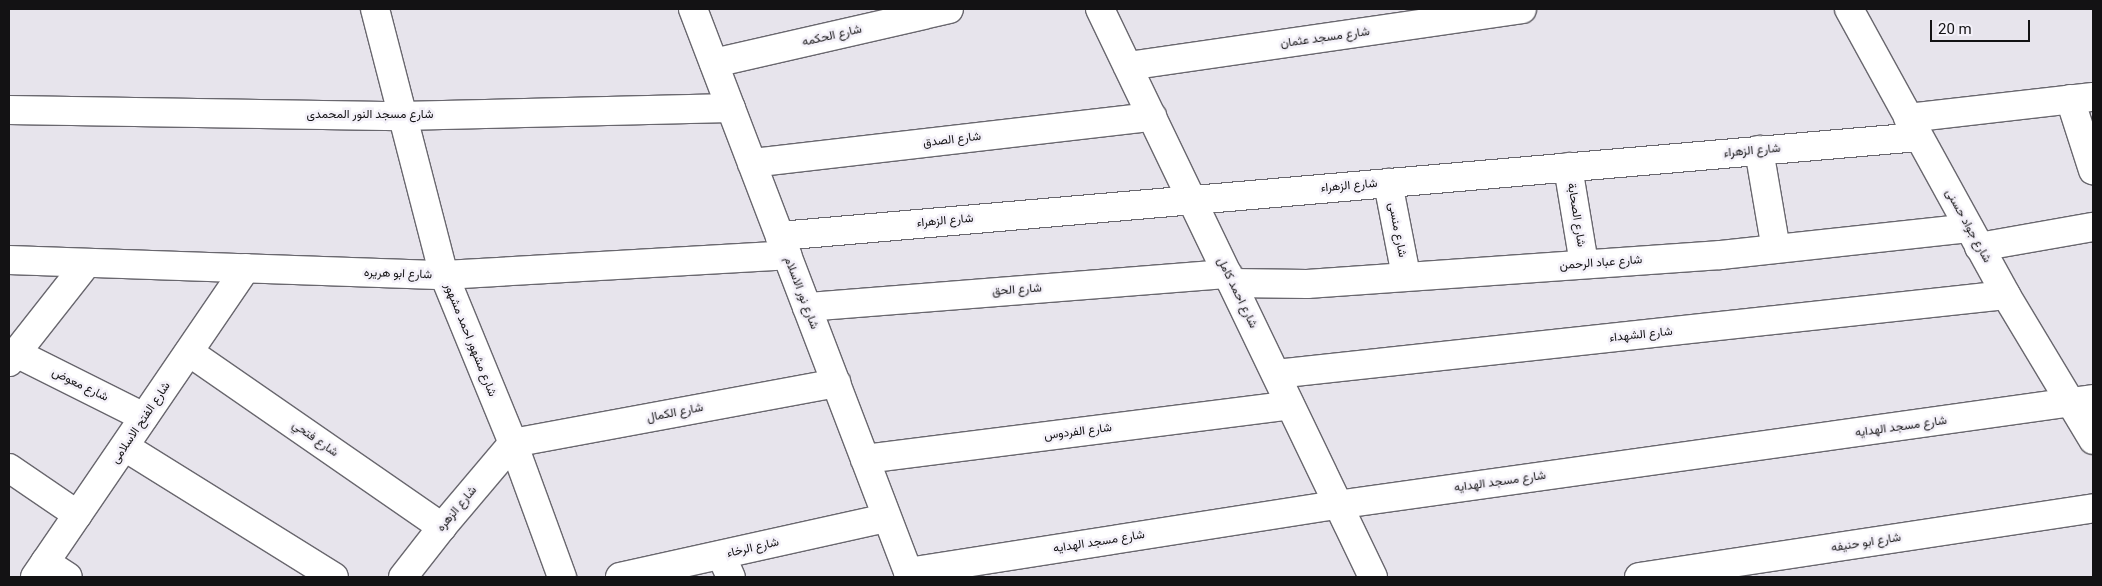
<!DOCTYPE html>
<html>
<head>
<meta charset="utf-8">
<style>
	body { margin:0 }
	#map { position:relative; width:2102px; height:586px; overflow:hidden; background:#e7e4ec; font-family:Roboto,Vazirmatn,sans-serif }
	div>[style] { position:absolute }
	.roads { filter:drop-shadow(1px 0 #69676e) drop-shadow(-1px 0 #69676e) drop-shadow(0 1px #69676e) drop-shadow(0 -1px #69676e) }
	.street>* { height:28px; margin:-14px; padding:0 14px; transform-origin:14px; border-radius:14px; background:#fff }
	span { translate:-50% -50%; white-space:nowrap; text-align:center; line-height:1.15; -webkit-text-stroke:5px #f4f1f9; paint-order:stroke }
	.street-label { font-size:12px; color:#131214 }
	.frame { position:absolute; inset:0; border:10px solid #131214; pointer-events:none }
	.scale { position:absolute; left:1930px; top:20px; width:100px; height:22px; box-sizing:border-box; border:2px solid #131214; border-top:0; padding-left:6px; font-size:15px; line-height:18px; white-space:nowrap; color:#131214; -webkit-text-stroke:4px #f4f1f9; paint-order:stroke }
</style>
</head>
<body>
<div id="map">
	<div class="roads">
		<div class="street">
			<i style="left:375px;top:9px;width:275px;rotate:75.5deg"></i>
			<i style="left:444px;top:275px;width:182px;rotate:67.7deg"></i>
			<i style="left:513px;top:443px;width:143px;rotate:69.9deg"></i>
			<i style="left:693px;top:9px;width:608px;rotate:69.09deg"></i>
			<i style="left:1100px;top:9px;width:630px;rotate:64.33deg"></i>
			<i style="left:1849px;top:9px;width:326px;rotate:61.2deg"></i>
			<i style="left:2006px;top:295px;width:169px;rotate:59deg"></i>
			<i style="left:714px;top:63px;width:241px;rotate:-12.9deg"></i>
			<i style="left:1128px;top:66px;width:398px;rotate:-8.2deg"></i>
			<i style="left:2070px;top:99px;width:75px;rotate:72.1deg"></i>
			<i style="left:9px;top:110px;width:392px;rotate:0.9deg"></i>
			<i style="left:401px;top:116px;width:330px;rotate:-1.4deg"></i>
			<i style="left:1908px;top:118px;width:186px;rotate:-6.5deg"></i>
			<i style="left:1759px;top:150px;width:100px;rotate:80.3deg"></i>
			<i style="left:752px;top:163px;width:403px;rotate:-6.6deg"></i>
			<i style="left:1568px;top:167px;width:98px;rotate:80.6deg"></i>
			<i style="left:1388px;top:183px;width:95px;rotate:79deg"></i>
			<i style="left:780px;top:236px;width:1142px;rotate:-4.97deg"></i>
			<i style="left:1979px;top:247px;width:116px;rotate:-10deg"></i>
			<i style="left:9px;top:260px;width:435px;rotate:2deg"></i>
			<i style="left:444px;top:275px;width:344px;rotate:-3.3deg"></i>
			<i style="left:1232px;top:283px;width:75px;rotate:0.8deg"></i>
			<i style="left:1307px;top:284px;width:415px;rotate:-4deg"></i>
			<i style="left:1721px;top:255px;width:249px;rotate:-6.2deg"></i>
			<i style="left:807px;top:307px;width:422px;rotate:-4.5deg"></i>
			<i style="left:189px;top:352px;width:308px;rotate:34.7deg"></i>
			<i style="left:16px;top:353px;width:143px;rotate:26.6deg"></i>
			<i style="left:9px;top:362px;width:126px;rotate:-51.8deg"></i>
			<i style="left:1276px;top:374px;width:734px;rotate:-6.18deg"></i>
			<i style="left:125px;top:447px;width:246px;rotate:31.9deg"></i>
			<i style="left:865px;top:459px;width:428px;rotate:-7.2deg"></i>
			<i style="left:9px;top:468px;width:83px;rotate:34.3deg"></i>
			<i style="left:721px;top:555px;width:24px;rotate:66deg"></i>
			<i style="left:45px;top:562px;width:27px;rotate:33deg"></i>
			<i style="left:908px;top:572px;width:433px;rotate:-8.9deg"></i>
			<i style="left:1336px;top:505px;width:764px;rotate:-7.97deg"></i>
			<i style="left:35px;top:577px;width:374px;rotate:-55.7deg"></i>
			<i style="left:403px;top:577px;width:63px;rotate:-52deg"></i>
			<i style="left:442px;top:527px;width:110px;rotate:-49.8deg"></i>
			<i style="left:513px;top:443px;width:329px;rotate:-10.5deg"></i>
			<i style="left:620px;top:577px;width:273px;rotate:-12.5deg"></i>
			<i style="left:1639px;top:577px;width:459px;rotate:-8.6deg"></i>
		</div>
	</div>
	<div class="street-label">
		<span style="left:832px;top:36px;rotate:-13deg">شارع الحكمه</span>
		<span style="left:1325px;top:38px;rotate:-8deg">شارع مسجد عثمان</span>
		<span style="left:370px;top:115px">شارع مسجد النور المحمدى</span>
		<span style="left:952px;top:140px;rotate:-7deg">شارع الصدق</span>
		<span style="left:1752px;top:151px;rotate:-5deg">شارع الزهراء</span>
		<span style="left:1349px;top:186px;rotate:-5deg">شارع الزهراء</span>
		<span style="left:1576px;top:215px;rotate:81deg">شارع الصحابة</span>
		<span style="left:945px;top:221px;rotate:-5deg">شارع الزهراء</span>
		<span style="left:1968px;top:226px;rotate:61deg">شارع جواد حسنى</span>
		<span style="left:1397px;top:230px;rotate:79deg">شارع منسى</span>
		<span style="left:1601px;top:263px;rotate:-4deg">شارع عباد الرحمن</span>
		<span style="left:398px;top:274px;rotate:2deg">شارع ابو هريره</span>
		<span style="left:1017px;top:290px;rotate:-4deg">شارع الحق</span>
		<span style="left:801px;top:293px;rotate:69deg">شارع نور الاسلام</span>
		<span style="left:1237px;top:293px;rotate:64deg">شارع احمد كامل</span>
		<span style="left:1641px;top:335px;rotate:-6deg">شارع الشهداء</span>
		<span style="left:470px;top:340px;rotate:68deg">شارع مشهور احمد مشهور</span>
		<span style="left:80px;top:385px;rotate:26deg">شارع معوض</span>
		<span style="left:675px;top:413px;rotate:-11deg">شارع الكمال</span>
		<span style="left:141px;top:423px;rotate:-56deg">شارع الفتح الاسلامى</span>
		<span style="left:1901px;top:427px;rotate:-8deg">شارع مسجد الهدايه</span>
		<span style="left:1078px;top:432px;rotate:-7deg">شارع الفردوس</span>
		<span style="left:315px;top:439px;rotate:35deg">شارع فتحي</span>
		<span style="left:1500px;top:482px;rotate:-8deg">شارع مسجد الهدايه</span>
		<span style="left:457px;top:509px;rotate:-50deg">شارع الزهره</span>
		<span style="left:1099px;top:542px;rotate:-9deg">شارع مسجد الهدايه</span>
		<span style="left:1866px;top:543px;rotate:-9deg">شارع ابو حنيفه</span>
		<span style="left:753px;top:548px;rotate:-13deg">شارع الرخاء</span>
	</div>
	<div class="frame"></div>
	<div class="scale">20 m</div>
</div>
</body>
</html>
